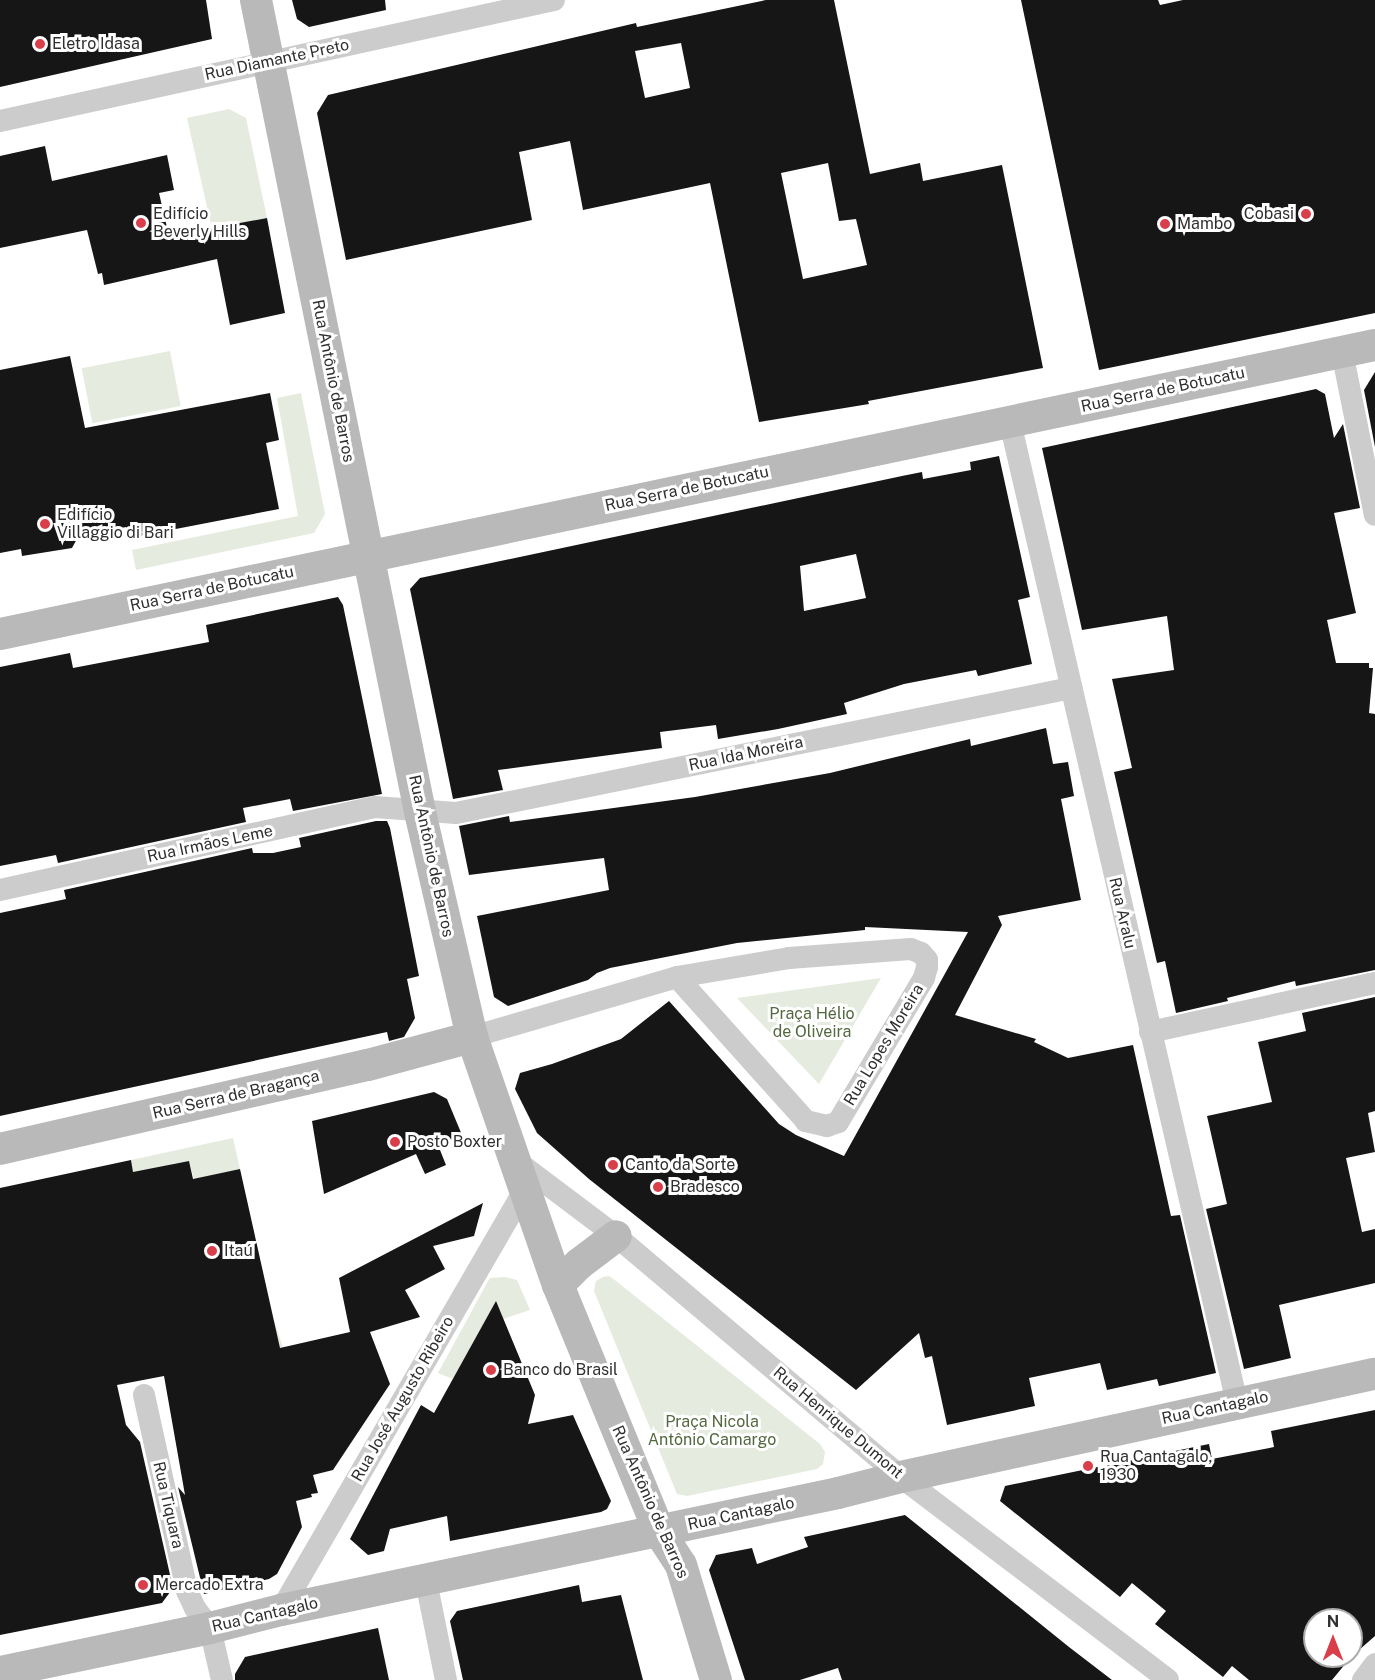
<!DOCTYPE html>
<html>
<head>
<meta charset="utf-8">
<style>
	body { margin:0 }
	#map { position:relative; width:1375px; height:1680px; overflow:hidden; background:#fff; font-family:"Public Sans",sans-serif }
	div>[style] { position:absolute }
	.green>* { inset:0; background:#e5ebde; transform-origin:0 0 }
	.building>* { inset:0; background:#161616 }
	.street>* { height:22px; margin:-11px; padding:0 11px; transform-origin:11px; border-radius:11px; background:#ccc }
	.secondary>* { height:32px; margin:-16px; padding:0 16px; transform-origin:16px; border-radius:16px; background:#b9b9b9 }
	.dots>* { width:16px; height:16px; translate:-50% -50%; box-sizing:border-box; border:3px solid #fff; border-radius:50% }
	span { translate:-50% -50%; white-space:nowrap; text-align:center; line-height:1.15; -webkit-text-stroke:6px #fff; paint-order:stroke }
	.poi-label { font-size:16px; color:#2f2f2f }
	.left { translate:0 -50%; text-align:left }
	.right { translate:-100% -50%; text-align:right }
	.street-label { font-size:16px; color:#2f2f2f }
	.park-label { font-size:16px; color:#53683f }
	.north { position:absolute; left:1303px; top:1608px; width:60px; height:60px; box-sizing:border-box; background:#fff; border:2px solid #acacac; border-radius:50%; rotate:0deg; font-size:16px; font-weight:700; line-height:24px; text-align:center; color:#2f2f2f }
	.north::after { content:''; display:block; margin:auto; width:21px; height:27px; background:#d93e4b; clip-path:polygon(50% 0,100% 100%,50% 72%,0 100%) }
</style>
</head>
<body>
<div id="map">
	<div class="green">
		<i style="clip-path:polygon(229px 109px,246px 118px,267px 218px,212px 229px,187px 118px)"></i>
		<i style="left:170px;top:351px;width:56px;height:90px;rotate:79deg"></i>
		<i style="clip-path:polygon(301px 393px,325px 514px,314px 533px,136px 570px,132px 550px,298px 516px,277px 398px)"></i>
		<i style="clip-path:polygon(881px 978px,819px 1084px,737px 998px)"></i>
		<i style="clip-path:polygon(233px 1138px,240px 1169px,194px 1179px,189px 1161px,171px 1164px,185px 1340px,274px 1320px,283px 1348px,163px 1376px,131px 1160px)"></i>
		<i style="clip-path:polygon(505px 1277px,517px 1280px,530px 1310px,503px 1319px,500px 1311px,489px 1314px,453px 1379px,438px 1373px,487px 1283px,490px 1278px)"></i>
		<i style="clip-path:polygon(603px 1277px,609px 1276px,616px 1281px,820px 1444px,825px 1452px,823px 1464px,817px 1469px,687px 1496px,677px 1494px,594px 1291px,596px 1281px)"></i>
	</div>
	<div class="building">
		<i style="clip-path:polygon(0 0,206px 0,212px 39px,0 87px)"></i>
		<i style="clip-path:polygon(292px 0,385px 0,386px 10px,309px 27px,297px 19px)"></i>
		<i style="clip-path:polygon(evenodd,766px 0,834px 0,870px 174px,920px 163px,923px 181px,1002px 165px,1043px 368px,868px 401px,869px 404px,759px 422px,710px 183px,583px 210px,570px 141px,519px 152px,532px 220px,346px 260px,317px 113px,328px 95px,636px 23px,637px 27px,766px 0,681px 43px,690px 88px,645px 98px,635px 51px,681px 43px,766px 0,828px 163px,839px 221px,856px 219px,867px 265px,803px 279px,781px 173px,828px 163px)"></i>
		<i style="clip-path:polygon(1021px 0,1158px 0,1160px 5px,1183px 0,1375px 0,1375px 313px,1099px 370px)"></i>
		<i style="clip-path:polygon(45px 146px,52px 181px,167px 155px,174px 190px,159px 193px,169px 236px,267px 218px,285px 313px,230px 325px,217px 259px,104px 285px,102px 273px,98px 274px,87px 230px,0 248px,0 156px)"></i>
		<i style="clip-path:polygon(70px 356px,85px 428px,270px 393px,279px 440px,266px 443px,279px 509px,129px 538px,126px 527px,78px 537px,72px 548px,22px 556px,21px 549px,0 553px,0 370px)"></i>
		<i style="clip-path:polygon(1375px 372px,1375px 447px,1364px 390px)"></i>
		<i style="clip-path:polygon(1316px 389px,1325px 394px,1334px 438px,1343px 424px,1360px 508px,1334px 513px,1356px 613px,1327px 620px,1336px 663px,1369px 663px,1369px 668px,1373px 668px,1369px 713px,1375px 714px,1375px 970px,1296px 986px,1295px 981px,1227px 998px,1228px 1001px,1176px 1013px,1165px 961px,1157px 963px,1114px 772px,1132px 768px,1112px 679px,1174px 670px,1167px 616px,1082px 630px,1042px 448px)"></i>
		<i style="clip-path:polygon(evenodd,999px 456px,1030px 597px,1018px 600px,1032px 664px,978px 676px,976px 670px,904px 684px,844px 703px,847px 714px,778px 729px,718px 739px,716px 725px,660px 732px,662px 748px,498px 770px,503px 790px,453px 799px,410px 589px,420px 578px,902px 476px,922px 472px,923px 479px,971px 470px,970px 462px,999px 456px,856px 554px,866px 598px,804px 611px,800px 566px,856px 554px)"></i>
		<i style="clip-path:polygon(338px 597px,343px 605px,382px 794px,293px 811px,290px 799px,243px 808px,246px 822px,58px 863px,56px 855px,0 866px,0 667px,70px 653px,73px 668px,209px 642px,206px 625px)"></i>
		<i style="clip-path:polygon(1046px 728px,1053px 764px,1068px 762px,1074px 796px,1061px 799px,1081px 900px,998px 916px,1002px 925px,955px 1015px,1036px 1039px,1034px 1042px,1068px 1058px,1133px 1045px,1171px 1216px,1180px 1215px,1216px 1373px,1159px 1386px,1157px 1379px,1107px 1390px,1100px 1363px,1029px 1378px,1035px 1406px,947px 1425px,932px 1356px,925px 1358px,919px 1333px,856px 1390px,589px 1179px,537px 1133px,515px 1089px,520px 1073px,552px 1064px,621px 1039px,669px 1001px,779px 1124px,796px 1135px,844px 1156px,968px 932px,865px 927px,865px 930px,737px 943px,610px 968px,597px 973px,588px 980px,508px 1006px,494px 997px,477px 916px,609px 890px,604px 858px,469px 875px,459px 826px,509px 816px,510px 822px,695px 797px,830px 773px,970px 739px,971px 746px)"></i>
		<i style="clip-path:polygon(376px 821px,387px 821px,390px 828px,419px 976px,407px 979px,415px 1018px,404px 1037px,389px 1041px,387px 1032px,0 1116px,0 913px,66px 899px,64px 890px,252px 848px,253px 853px,273px 853px,301px 847px,299px 838px)"></i>
		<i style="clip-path:polygon(1375px 997px,1375px 1111px,1368px 1113px,1375px 1152px,1346px 1158px,1362px 1232px,1375px 1229px,1375px 1283px,1279px 1305px,1291px 1358px,1244px 1369px,1206px 1209px,1227px 1204px,1207px 1116px,1272px 1102px,1258px 1042px,1306px 1031px,1302px 1013px)"></i>
		<i style="clip-path:polygon(434px 1092px,447px 1099px,462px 1135px,438px 1145px,446px 1165px,425px 1174px,416px 1154px,324px 1194px,312px 1121px)"></i>
		<i style="clip-path:polygon(131px 1160px,133px 1172px,189px 1161px,193px 1179px,240px 1169px,280px 1348px,350px 1332px,339px 1278px,483px 1203px,474px 1236px,433px 1246px,445px 1269px,405px 1290px,420px 1317px,370px 1332px,390px 1384px,333px 1470px,313px 1475px,318px 1493px,311px 1494px,312px 1497px,296px 1501px,302px 1527px,277px 1574px,269px 1579px,204px 1594px,178px 1487px,185px 1495px,164px 1376px,117px 1385px,126px 1425px,140px 1442px,173px 1588px,162px 1603px,0 1635px,0 1188px)"></i>
		<i style="clip-path:polygon(496px 1301px,535px 1395px,528px 1424px,573px 1415px,611px 1501px,607px 1509px,601px 1512px,450px 1541px,447px 1516px,390px 1529px,384px 1551px,368px 1555px,350px 1539px,421px 1405px,434px 1413px)"></i>
		<i style="clip-path:polygon(evenodd,1375px 1410px,1375px 1636px,1351px 1657px,1332px 1680px,1249px 1680px,1232px 1666px,1223px 1677px,1155px 1624px,1166px 1611px,1132px 1583px,1120px 1597px,1000px 1501px,1005px 1486px,1209px 1444px,1212px 1459px,1274px 1447px,1271px 1431px,1375px 1410px,1315px 1620px,1351px 1620px,1351px 1656px,1315px 1656px,1315px 1620px)"></i>
		<i style="clip-path:polygon(905px 1515px,1069px 1647px,1112px 1680px,842px 1680px,838px 1668px,800px 1680px,745px 1680px,709px 1570px,716px 1555px,752px 1548px,757px 1564px,808px 1547px,804px 1537px)"></i>
		<i style="clip-path:polygon(579px 1585px,582px 1602px,621px 1595px,643px 1680px,463px 1680px,450px 1621px,457px 1611px)"></i>
		<i style="clip-path:polygon(378px 1628px,389px 1680px,235px 1680px,235px 1674px,245px 1657px)"></i>
	</div>
	<div class="street">
		<i style="left:0;top:121px;width:567px;rotate:-12.32deg"></i>
		<i style="left:1342px;top:352px;width:166px;rotate:78.6deg"></i>
		<i style="left:1010px;top:422px;width:1007px;rotate:76.97deg"></i>
		<i style="left:0;top:890px;width:384px;rotate:-12.5deg"></i>
		<i style="left:375px;top:807px;width:81px;rotate:4.2deg"></i>
		<i style="left:456px;top:813px;width:628px;rotate:-11.49deg"></i>
		<i style="left:1150px;top:1032px;width:230px;rotate:-12.3deg"></i>
		<i style="left:472px;top:1037px;width:214px;rotate:-16.3deg"></i>
		<i style="left:677px;top:977px;width:114px;rotate:-9.6deg"></i>
		<i style="left:789px;top:958px;width:122px;rotate:-4.2deg"></i>
		<i style="left:911px;top:949px;width:11px;rotate:22deg"></i>
		<i style="left:921px;top:953px;width:9px;rotate:49deg"></i>
		<i style="left:927px;top:960px;width:7px;rotate:90deg"></i>
		<i style="left:927px;top:967px;width:11px;rotate:105deg"></i>
		<i style="left:924px;top:978px;width:168px;rotate:120.8deg"></i>
		<i style="left:838px;top:1122px;width:12px;rotate:160deg"></i>
		<i style="left:827px;top:1126px;width:22px;rotate:-167deg"></i>
		<i style="left:806px;top:1121px;width:193px;rotate:-131.9deg"></i>
		<i style="left:515px;top:1160px;width:126px;rotate:37deg"></i>
		<i style="left:616px;top:1236px;width:373px;rotate:40.2deg"></i>
		<i style="left:901px;top:1477px;width:335px;rotate:37.2deg"></i>
		<i style="left:144px;top:1395px;width:201px;rotate:77.6deg"></i>
		<i style="left:187px;top:1591px;width:19px;rotate:65deg"></i>
		<i style="left:195px;top:1608px;width:25px;rotate:53deg"></i>
		<i style="left:210px;top:1628px;width:53px;rotate:77deg"></i>
		<i style="left:426px;top:1581px;width:101px;rotate:78.6deg"></i>
		<i style="left:281px;top:1610px;width:487px;rotate:-59.9deg"></i>
		<i style="left:1363px;top:1680px;width:20px;rotate:-53deg"></i>
	</div>
	<div class="secondary">
		<i style="left:256px;top:0;width:828px;rotate:78.58deg"></i>
		<i style="left:420px;top:812px;width:231px;rotate:77deg"></i>
		<i style="left:472px;top:1037px;width:262px;rotate:70.9deg"></i>
		<i style="left:558px;top:1285px;width:266px;rotate:67.7deg"></i>
		<i style="left:659px;top:1531px;width:40px;rotate:57.1deg"></i>
		<i style="left:681px;top:1565px;width:120px;rotate:73.1deg"></i>
		<i style="left:0;top:634px;width:1405px;rotate:-11.87deg"></i>
		<i style="left:0;top:1149px;width:377px;rotate:-12.9deg"></i>
		<i style="left:368px;top:1065px;width:108px;rotate:-15.1deg"></i>
		<i style="left:558px;top:1285px;width:30px;rotate:-45deg"></i>
		<i style="left:579px;top:1264px;width:46px;rotate:-37.1deg"></i>
		<i style="left:0;top:1672px;width:215px;rotate:-11.8deg"></i>
		<i style="left:210px;top:1628px;width:73px;rotate:-14.2deg"></i>
		<i style="left:281px;top:1610px;width:569px;rotate:-11.86deg"></i>
		<i style="left:838px;top:1493px;width:65px;rotate:-14.3deg"></i>
		<i style="left:901px;top:1477px;width:485px;rotate:-12.3deg"></i>
	</div>
	<div class="dots">
		<i style="left:40px;top:44px;background:#d93e4b"></i>
		<i style="left:1306px;top:214px;background:#d93e4b"></i>
		<i style="left:141px;top:223px;background:#d93e4b"></i>
		<i style="left:1165px;top:224px;background:#d93e4b"></i>
		<i style="left:45px;top:524px;background:#d93e4b"></i>
		<i style="left:395px;top:1142px;background:#d93e4b"></i>
		<i style="left:613px;top:1165px;background:#d93e4b"></i>
		<i style="left:658px;top:1187px;background:#d93e4b"></i>
		<i style="left:212px;top:1251px;background:#d93e4b"></i>
		<i style="left:491px;top:1370px;background:#d93e4b"></i>
		<i style="left:1088px;top:1466px;background:#d93e4b"></i>
		<i style="left:143px;top:1585px;background:#d93e4b"></i>
	</div>
	<div class="poi-label">
		<span class="left" style="left:52px;top:44px">Eletro Idasa</span>
		<span class="left" style="left:153px;top:223px">Edifício<br>Beverly Hills</span>
		<span class="right" style="left:1294px;top:214px">Cobasi</span>
		<span class="left" style="left:1177px;top:224px">Mambo</span>
		<span class="left" style="left:57px;top:524px">Edifício<br>Villaggio di Bari</span>
		<span class="left" style="left:407px;top:1142px">Posto Boxter</span>
		<span class="left" style="left:625px;top:1165px">Canto da Sorte</span>
		<span class="left" style="left:670px;top:1187px">Bradesco</span>
		<span class="left" style="left:224px;top:1251px">Itaú</span>
		<span class="left" style="left:503px;top:1370px">Banco do Brasil</span>
		<span class="left" style="left:1100px;top:1466px">Rua Cantagalo,<br>1930</span>
		<span class="left" style="left:155px;top:1585px">Mercado Extra</span>
	</div>
	<div class="street-label">
		<span style="left:277px;top:60px;rotate:-12deg">Rua Diamante Preto</span>
		<span style="left:333px;top:381px;rotate:79deg">Rua Antônio de Barros</span>
		<span style="left:1163px;top:390px;rotate:-12deg">Rua Serra de Botucatu</span>
		<span style="left:687px;top:489px;rotate:-12deg">Rua Serra de Botucatu</span>
		<span style="left:212px;top:589px;rotate:-12deg">Rua Serra de Botucatu</span>
		<span style="left:746px;top:754px;rotate:-12deg">Rua Ida Moreira</span>
		<span style="left:210px;top:844px;rotate:-12deg">Rua Irmãos Leme</span>
		<span style="left:431px;top:856px;rotate:78deg">Rua Antônio de Barros</span>
		<span style="left:1122px;top:913px;rotate:77deg">Rua Aralu</span>
		<span style="left:884px;top:1045px;rotate:-59deg">Rua Lopes Moreira</span>
		<span style="left:236px;top:1095px;rotate:-13deg">Rua Serra de Bragança</span>
		<span style="left:403px;top:1399px;rotate:-60deg">Rua José Augusto Ribeiro</span>
		<span style="left:1215px;top:1408px;rotate:-12deg">Rua Cantagalo</span>
		<span style="left:838px;top:1423px;rotate:40deg">Rua Henrique Dumont</span>
		<span style="left:650px;top:1502px;rotate:66deg">Rua Antônio de Barros</span>
		<span style="left:168px;top:1505px;rotate:77deg">Rua Tiquara</span>
		<span style="left:741px;top:1514px;rotate:-12deg">Rua Cantagalo</span>
		<span style="left:265px;top:1615px;rotate:-13deg">Rua Cantagalo</span>
	</div>
	<div class="park-label">
		<span style="left:812px;top:1023px">Praça Hélio<br>de Oliveira</span>
		<span style="left:712px;top:1431px">Praça Nicola<br>Antônio Camargo</span>
	</div>
	<div class="north">N</div>
</div>
</body>
</html>
